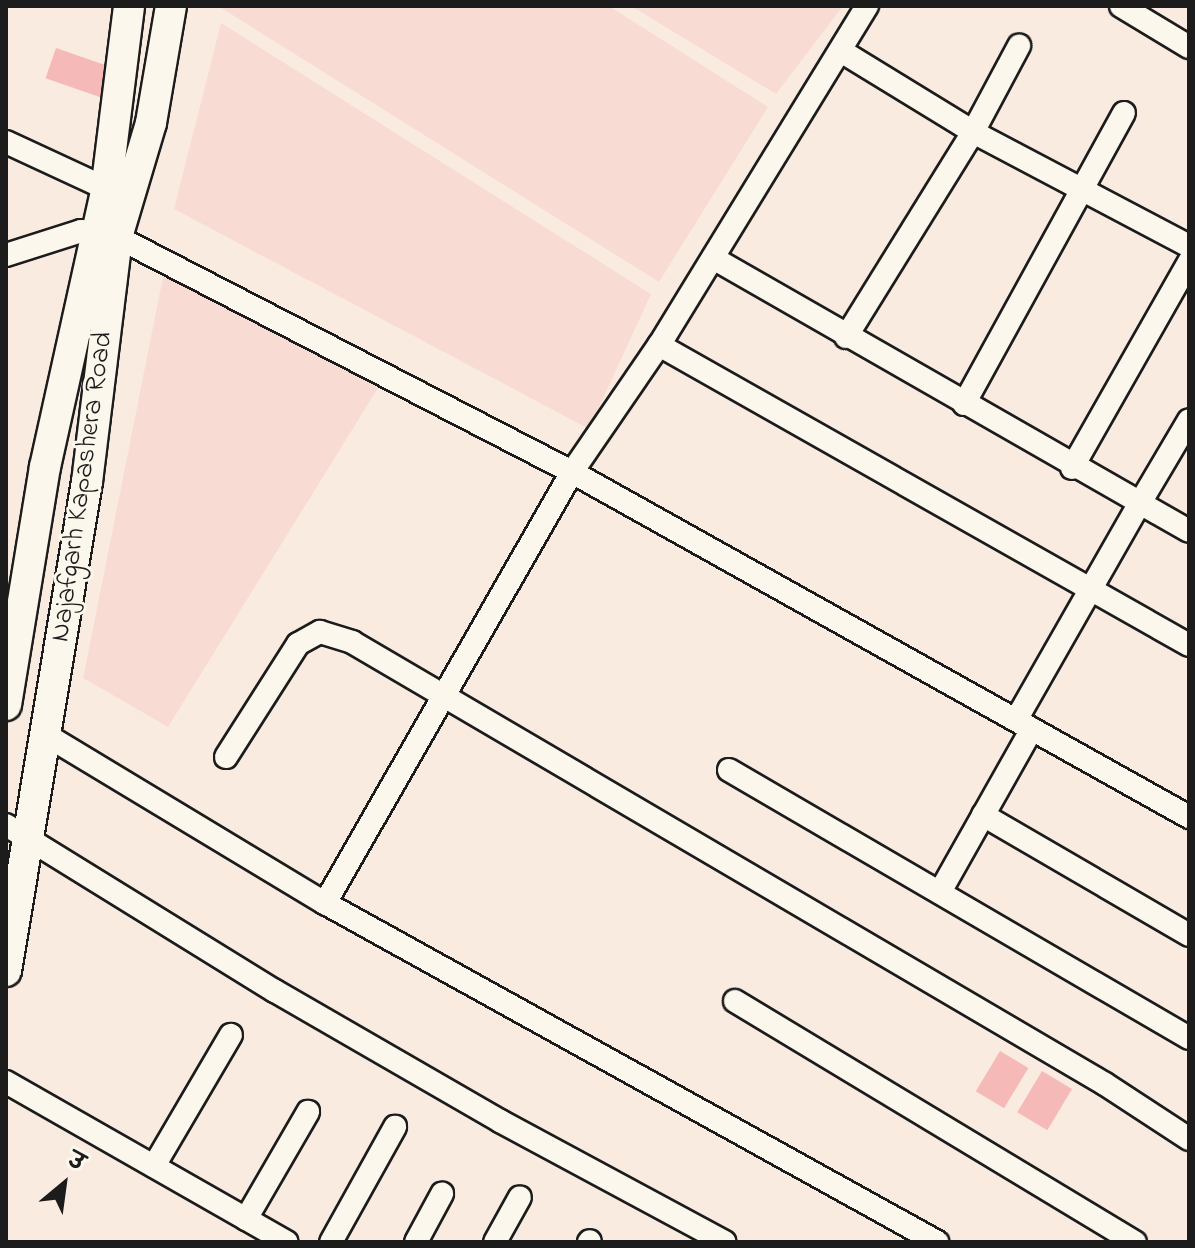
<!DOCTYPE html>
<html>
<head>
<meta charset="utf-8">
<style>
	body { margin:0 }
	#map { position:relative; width:1195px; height:1248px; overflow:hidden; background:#faebe1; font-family:"Indie Flower","Playpen Sans Deva",sans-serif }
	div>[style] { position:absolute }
	.built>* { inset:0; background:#f8dcd4 }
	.building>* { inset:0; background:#f5b9b7; transform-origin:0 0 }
	.roads { filter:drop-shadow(2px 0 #1c1c1c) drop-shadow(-2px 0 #1c1c1c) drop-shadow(0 2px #1c1c1c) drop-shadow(0 -2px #1c1c1c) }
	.minor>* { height:22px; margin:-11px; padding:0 11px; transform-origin:11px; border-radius:11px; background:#fbf7ec }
	.secondary>* { height:30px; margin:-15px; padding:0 15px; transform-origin:15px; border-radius:15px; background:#fbf7ec }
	span { translate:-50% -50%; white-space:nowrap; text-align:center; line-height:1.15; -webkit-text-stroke:6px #fbf7ec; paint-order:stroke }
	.street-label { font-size:28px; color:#1c1c1c }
	.frame { position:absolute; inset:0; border:8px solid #1c1c1c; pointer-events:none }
	.north { position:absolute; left:24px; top:1144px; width:80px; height:80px; -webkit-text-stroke:6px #fbf7ec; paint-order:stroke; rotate:29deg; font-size:22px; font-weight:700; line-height:32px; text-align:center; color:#1c1c1c }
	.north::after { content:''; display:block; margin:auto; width:28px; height:36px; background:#1c1c1c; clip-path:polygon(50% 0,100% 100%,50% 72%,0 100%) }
</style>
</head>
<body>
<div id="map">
	<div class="built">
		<i style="clip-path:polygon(218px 6px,609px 6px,768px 107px,659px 282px)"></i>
		<i style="clip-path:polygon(631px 6px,843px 6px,776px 94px)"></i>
		<i style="clip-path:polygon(221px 23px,651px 294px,589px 429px,174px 209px)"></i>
		<i style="clip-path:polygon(165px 267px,388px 372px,168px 727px,83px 678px)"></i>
	</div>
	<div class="building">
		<i style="left:56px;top:48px;width:58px;height:32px;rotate:19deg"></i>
		<i style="left:1000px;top:1051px;width:33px;height:47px;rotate:31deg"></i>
		<i style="left:1042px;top:1071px;width:35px;height:48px;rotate:31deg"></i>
	</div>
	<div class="roads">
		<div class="minor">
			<i style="left:867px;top:6px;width:398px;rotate:121.5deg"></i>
			<i style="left:659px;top:345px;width:154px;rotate:124.4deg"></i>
			<i style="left:572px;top:472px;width:497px;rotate:119.8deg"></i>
			<i style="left:325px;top:903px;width:700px;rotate:28.98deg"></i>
			<i style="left:1121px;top:6px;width:79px;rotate:31.1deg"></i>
			<i style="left:841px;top:51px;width:155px;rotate:31.5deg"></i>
			<i style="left:973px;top:132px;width:244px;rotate:27.8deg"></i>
			<i style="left:6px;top:142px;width:126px;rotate:24.9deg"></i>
			<i style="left:6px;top:255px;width:79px;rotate:-17.7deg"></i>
			<i style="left:81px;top:231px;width:36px;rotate:9deg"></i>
			<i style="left:117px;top:237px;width:512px;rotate:27.32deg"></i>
			<i style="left:572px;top:472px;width:707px;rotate:29.21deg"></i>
			<i style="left:713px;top:258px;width:492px;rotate:29.8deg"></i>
			<i style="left:1140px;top:503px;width:96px;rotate:-59.4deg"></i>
			<i style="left:846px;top:337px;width:241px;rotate:-58.2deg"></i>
			<i style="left:973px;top:132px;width:98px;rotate:-61.9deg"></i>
			<i style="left:659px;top:345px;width:609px;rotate:29.51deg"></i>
			<i style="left:964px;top:404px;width:332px;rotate:-61.2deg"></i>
			<i style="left:1072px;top:468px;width:237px;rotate:-60.4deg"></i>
			<i style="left:1016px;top:720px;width:250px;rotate:-60.3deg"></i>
			<i style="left:1140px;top:503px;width:56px;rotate:29.7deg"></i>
			<i style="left:46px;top:735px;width:326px;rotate:31.1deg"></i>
			<i style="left:226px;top:757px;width:134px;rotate:-57.5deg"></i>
			<i style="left:298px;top:644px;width:25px;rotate:-29deg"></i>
			<i style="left:320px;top:632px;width:34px;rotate:17deg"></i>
			<i style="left:352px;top:642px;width:873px;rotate:30.41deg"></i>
			<i style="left:1105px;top:1084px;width:100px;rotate:33.2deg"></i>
			<i style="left:729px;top:770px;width:532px;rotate:30.23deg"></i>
			<i style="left:983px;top:815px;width:238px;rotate:30.2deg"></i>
			<i style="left:6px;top:825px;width:316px;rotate:31.7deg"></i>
			<i style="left:275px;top:991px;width:260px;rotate:30deg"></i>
			<i style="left:500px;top:1121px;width:255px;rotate:28.3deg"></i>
			<i style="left:940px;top:892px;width:187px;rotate:-60.6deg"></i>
			<i style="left:735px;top:1001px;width:467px;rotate:31.1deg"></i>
			<i style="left:6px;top:1082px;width:323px;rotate:29.7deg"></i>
			<i style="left:154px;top:1166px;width:152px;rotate:-59.6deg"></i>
			<i style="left:246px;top:1219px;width:124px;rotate:-59.9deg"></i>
			<i style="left:331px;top:1242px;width:132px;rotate:-60.9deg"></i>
			<i style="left:416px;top:1242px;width:55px;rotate:-61.6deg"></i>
			<i style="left:495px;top:1242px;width:51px;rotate:-60.9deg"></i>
			<i style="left:589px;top:1242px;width:1px;rotate:-45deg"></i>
		</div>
		<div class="secondary">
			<i style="left:6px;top:705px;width:241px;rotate:-80.7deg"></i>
			<i style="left:45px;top:467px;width:283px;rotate:-77.5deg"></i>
			<i style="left:106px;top:191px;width:186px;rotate:-82.9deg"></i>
			<i style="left:6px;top:971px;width:496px;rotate:-80.6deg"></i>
			<i style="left:87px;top:482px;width:247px;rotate:-83deg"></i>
			<i style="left:117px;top:237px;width:119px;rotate:-73.4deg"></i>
			<i style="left:151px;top:123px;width:119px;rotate:-80.3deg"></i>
		</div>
	</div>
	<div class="street-label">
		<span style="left:83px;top:487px;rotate:-82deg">Najafgarh Kapashera Road</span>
	</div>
	<div class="frame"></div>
	<div class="north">उ</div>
</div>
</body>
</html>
